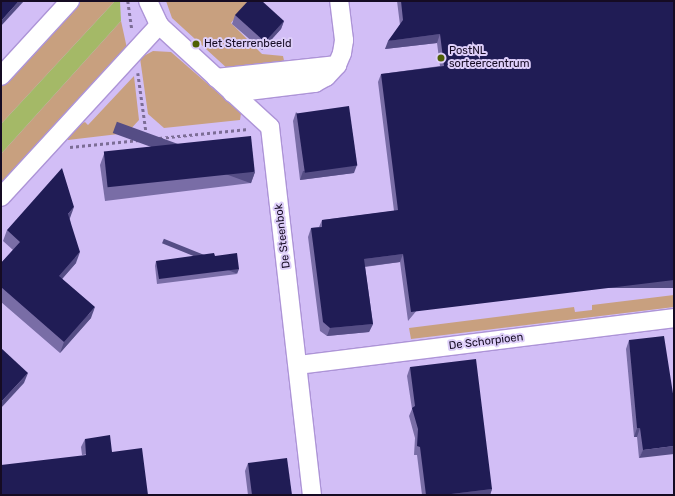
<!DOCTYPE html>
<html>
<head>
<meta charset="utf-8">
<style>
	body { margin:0 }
	#map { position:relative; width:675px; height:496px; overflow:hidden; background:#d2bef6; font-family:Rubik,sans-serif }
	div>[style] { position:absolute }
	.green>* { inset:0; background:#c8a07f }
	.water>* { inset:0; background:#a4b967 }
	.path>* { height:2.5px; margin-top:-1.25px; transform-origin:0; background:repeating-linear-gradient(90deg,#7c6d96 0 3px,transparent 0 6px) }
	.roads { filter:drop-shadow(1px 0 #ad94d7) drop-shadow(-1px 0 #ad94d7) drop-shadow(0 1px #ad94d7) drop-shadow(0 -1px #ad94d7) }
	.minor>* { height:18px; margin:-9px; padding:0 9px; transform-origin:9px; border-radius:9px; background:#fff }
	.wall>* { inset:0; background:#796da6 }
	.shaded-wall>* { inset:0; background:#554d85; transform-origin:0 0 }
	.building>* { inset:0; background:#201c55; transform-origin:0 0 }
	.dots>* { width:11px; height:11px; translate:-50% -50%; box-sizing:border-box; border:2px solid #ddcef9; border-radius:50% }
	span { translate:-50% -50%; white-space:nowrap; text-align:center; line-height:1.15; -webkit-text-stroke:4px #ddcef9; paint-order:stroke }
	.poi-label { font-size:11px; color:#150b23 }
	.left { translate:0 -50%; text-align:left }
	.street-label { font-size:11px; color:#150b23 }
	.frame { position:absolute; inset:0; border:2px solid #150b23; pointer-events:none }
</style>
</head>
<body>
<div id="map">
	<div class="green">
		<i style="clip-path:polygon(81px 1px,115px 1px,1px 124px,1px 87px)"></i>
		<i style="clip-path:polygon(166px 1px,248px 1px,231px 23px,262px 54px,283px 56px,285px 65px,229px 70px,172px 18px)"></i>
		<i style="clip-path:polygon(121px 21px,128px 53px,1px 190px,1px 154px)"></i>
		<i style="clip-path:polygon(153px 51px,171px 52px,241px 113px,240px 120px,164px 128px,148px 114px,140px 58px)"></i>
		<i style="clip-path:polygon(134px 76px,139px 120px,127px 133px,68px 140px,66px 135px,69px 130px,85px 122px,88px 125px)"></i>
		<i style="clip-path:polygon(674px 295px,674px 307px,411px 339px,409px 328px,574px 307px,575px 312px,592px 310px,592px 305px)"></i>
	</div>
	<div class="water">
		<i style="clip-path:polygon(115px 1px,120px 1px,121px 21px,1px 154px,1px 124px)"></i>
	</div>
	<div class="path">
		<i style="left:128px;top:1px;width:29px;rotate:82deg"></i>
		<i style="left:138px;top:73px;width:66px;rotate:82.1deg"></i>
		<i style="left:70px;top:147px;width:179px;rotate:-5.8deg"></i>
	</div>
	<div class="roads">
		<div class="minor">
			<i style="left:148px;top:1px;width:26px;rotate:65deg"></i>
			<i style="left:159px;top:25px;width:151px;rotate:42.6deg"></i>
			<i style="left:270px;top:127px;width:370px;rotate:83.5deg"></i>
			<i style="left:1px;top:76px;width:102px;rotate:-47.4deg"></i>
			<i style="left:216px;top:78px;width:122px;rotate:-6.1deg"></i>
			<i style="left:232px;top:93px;width:84px;rotate:-6.9deg"></i>
			<i style="left:315px;top:83px;width:13px;rotate:-29deg"></i>
			<i style="left:326px;top:77px;width:16px;rotate:-47deg"></i>
			<i style="left:337px;top:65px;width:13px;rotate:-67deg"></i>
			<i style="left:342px;top:53px;width:13px;rotate:-81deg"></i>
			<i style="left:344px;top:40px;width:39px;rotate:-97deg"></i>
			<i style="left:1px;top:197px;width:234px;rotate:-47.4deg"></i>
			<i style="left:298px;top:365px;width:379px;rotate:-7.1deg"></i>
		</div>
	</div>
	<div class="wall">
		<i style="clip-path:polygon(397px 1px,674px 1px,408px 321px,400px 262px,365px 267px,373px 324px,369px 332px,327px 336px,320px 331px,308px 237px,311px 228px,319px 227px,322px 220px,394px 211px,378px 82px,381px 74px,440px 66px,437px 43px,385px 49px,400px 25px)"></i>
		<i style="clip-path:polygon(235px 15px,284px 21px,281px 29px,262px 50px,232px 24px)"></i>
		<i style="clip-path:polygon(296px 112px,354px 173px,300px 180px,293px 121px)"></i>
		<i style="clip-path:polygon(104px 154px,255px 172px,251px 183px,105px 201px,100px 165px)"></i>
		<i style="clip-path:polygon(70px 218px,70px 219px,76px 263px,62px 279px,91px 318px,60px 353px,1px 302px,1px 263px,13px 250px,3px 241px,7px 230px)"></i>
		<i style="clip-path:polygon(215px 256px,237px 274px,157px 284px,155px 266px,156px 261px)"></i>
		<i style="clip-path:polygon(629px 340px,674px 400px,639px 458px,637px 437px,634px 437px,626px 349px)"></i>
		<i style="clip-path:polygon(410px 367px,492px 489px,490px 495px,422px 495px,417px 455px,414px 455px,415px 438px,409px 416px,412px 409px,407px 376px)"></i>
		<i style="clip-path:polygon(85px 439px,112px 452px,82px 455px,81px 447px)"></i>
		<i style="clip-path:polygon(248px 463px,292px 495px,248px 495px,245px 471px)"></i>
	</div>
	<div class="shaded-wall">
		<i style="clip-path:polygon(19px 1px,24px 1px,1px 26px,1px 21px)"></i>
		<i style="clip-path:polygon(284px 21px,281px 29px,262px 50px,265px 42px)"></i>
		<i style="clip-path:polygon(440px 34px,437px 43px,385px 49px,388px 41px)"></i>
		<i style="clip-path:polygon(357px 165px,354px 173px,300px 180px,303px 171px)"></i>
		<i style="left:255px;top:172px;width:12px;height:147px;rotate:110deg"></i>
		<i style="clip-path:polygon(74px 207px,70px 218px,64px 225px,68px 214px)"></i>
		<i style="clip-path:polygon(80px 252px,76px 263px,55px 287px,59px 276px)"></i>
		<i style="clip-path:polygon(403px 254px,400px 262px,361px 267px,364px 259px)"></i>
		<i style="left:239px;top:269px;width:5px;height:81px;rotate:112deg"></i>
		<i style="left:674px;top:280px;width:8px;height:265px;rotate:90deg"></i>
		<i style="clip-path:polygon(95px 307px,91px 318px,60px 353px,64px 342px)"></i>
		<i style="clip-path:polygon(373px 324px,369px 332px,327px 336px,330px 328px)"></i>
		<i style="clip-path:polygon(28px 373px,24px 383px,1px 408px,1px 402px)"></i>
		<i style="clip-path:polygon(637px 428px,640px 428px,637px 437px,634px 437px)"></i>
		<i style="clip-path:polygon(674px 446px,674px 454px,639px 458px,643px 450px)"></i>
		<i style="clip-path:polygon(492px 489px,490px 495px,443px 495px)"></i>
	</div>
	<div class="building">
		<i style="clip-path:polygon(1px 1px,19px 1px,1px 21px)"></i>
		<i style="clip-path:polygon(248px 1px,262px 1px,284px 21px,265px 42px,235px 15px)"></i>
		<i style="clip-path:polygon(401px 1px,674px 1px,674px 280px,411px 312px,403px 254px,364px 259px,373px 324px,330px 328px,323px 322px,311px 228px,322px 227px,322px 220px,398px 210px,381px 74px,444px 66px,440px 34px,388px 41px,403px 20px)"></i>
		<i style="left:349px;top:106px;width:60px;height:53px;rotate:82deg"></i>
		<i style="left:251px;top:136px;width:36px;height:148px;rotate:84deg"></i>
		<i style="clip-path:polygon(62px 168px,74px 207px,68px 214px,80px 252px,59px 276px,95px 307px,64px 342px,1px 287px,1px 263px,20px 242px,7px 230px)"></i>
		<i style="clip-path:polygon(214px 253px,215px 256px,237px 253px,239px 269px,159px 279px,156px 261px)"></i>
		<i style="clip-path:polygon(664px 336px,674px 400px,674px 446px,643px 450px,640px 428px,637px 428px,629px 340px)"></i>
		<i style="clip-path:polygon(1px 348px,28px 373px,1px 402px)"></i>
		<i style="clip-path:polygon(476px 359px,492px 489px,443px 495px,426px 495px,420px 447px,417px 446px,418px 429px,412px 408px,415px 406px,410px 367px)"></i>
		<i style="clip-path:polygon(110px 435px,112px 452px,142px 448px,148px 495px,1px 495px,1px 465px,86px 455px,85px 439px)"></i>
		<i style="clip-path:polygon(287px 458px,292px 495px,252px 495px,248px 463px)"></i>
	</div>
	<div class="dots">
		<i style="left:196px;top:44px;background:#4f6005"></i>
		<i style="left:441px;top:58px;background:#4f6005"></i>
	</div>
	<div class="poi-label">
		<span class="left" style="left:204px;top:44px">Het Sterrenbeeld</span>
		<span class="left" style="left:449px;top:58px">PostNL<br>sorteercentrum</span>
	</div>
	<div class="street-label">
		<span style="left:283px;top:236px;rotate:-97deg">De Steenbok</span>
		<span style="left:486px;top:342px;rotate:-7deg">De Schorpioen</span>
	</div>
	<div class="frame"></div>
</div>
</body>
</html>
